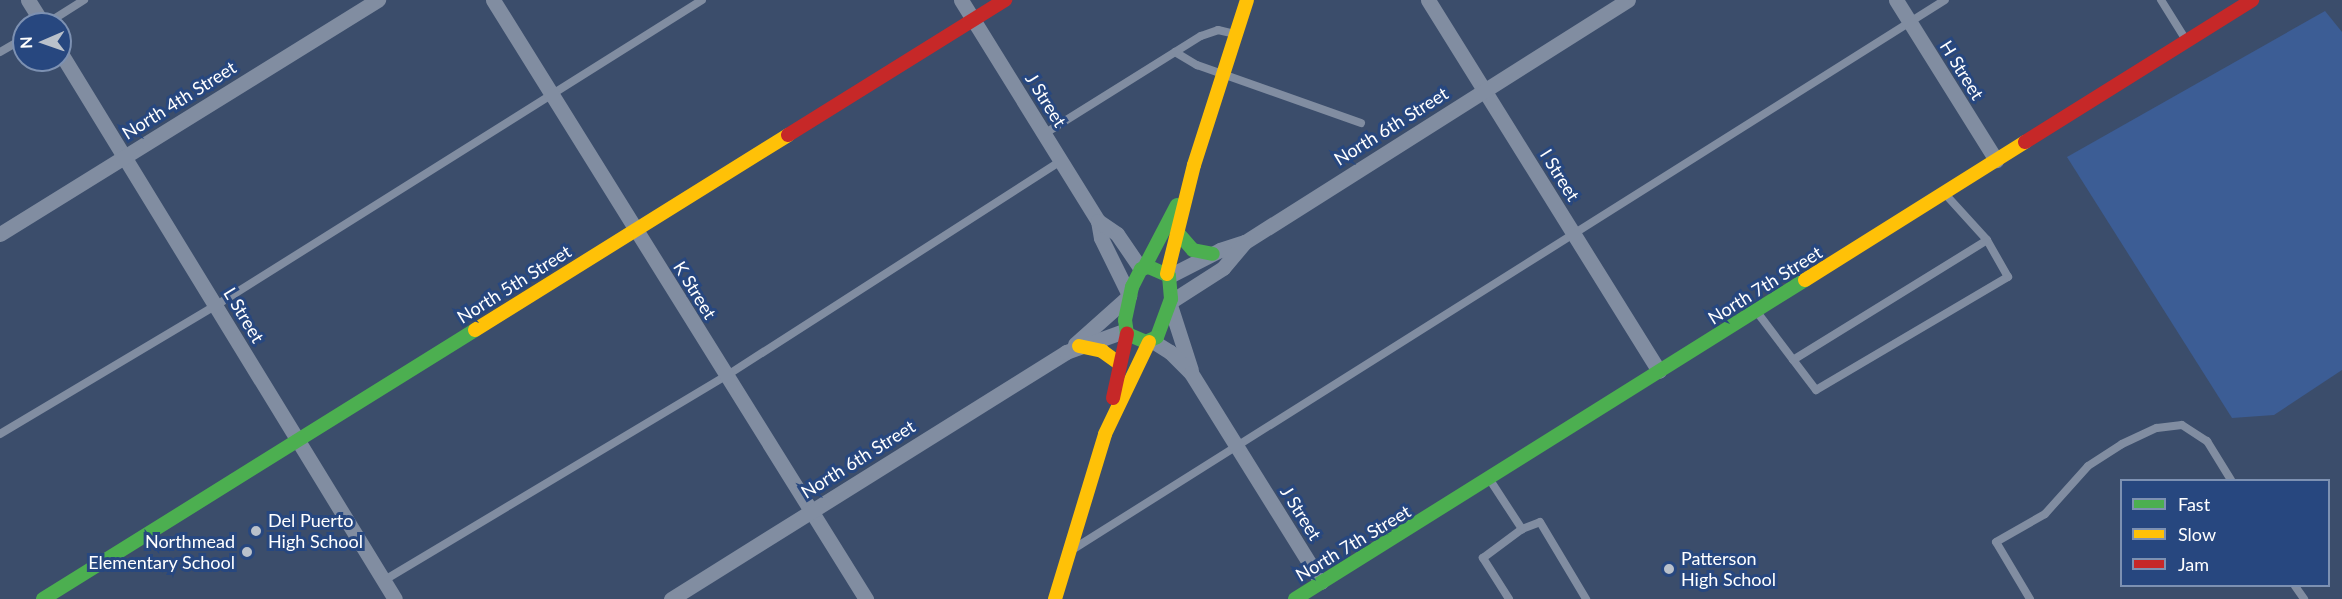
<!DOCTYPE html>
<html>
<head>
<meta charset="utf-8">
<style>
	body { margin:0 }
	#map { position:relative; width:2342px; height:599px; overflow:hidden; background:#3b4d6b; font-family:Lato,sans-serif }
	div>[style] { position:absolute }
	.green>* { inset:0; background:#3c5d95 }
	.lane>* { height:8px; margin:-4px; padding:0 4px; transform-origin:4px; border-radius:4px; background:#818da1 }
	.street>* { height:15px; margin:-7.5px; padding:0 7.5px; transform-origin:7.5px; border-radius:7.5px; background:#818da1 }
	.fast>* { height:14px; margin:-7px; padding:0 7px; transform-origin:7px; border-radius:7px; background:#4caf50 }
	.slow>* { height:14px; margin:-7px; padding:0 7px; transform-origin:7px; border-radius:7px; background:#ffc107 }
	.jam>* { height:14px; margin:-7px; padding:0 7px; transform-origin:7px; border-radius:7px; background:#c62828 }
	.dots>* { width:16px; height:16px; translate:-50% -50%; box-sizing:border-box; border:3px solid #27477f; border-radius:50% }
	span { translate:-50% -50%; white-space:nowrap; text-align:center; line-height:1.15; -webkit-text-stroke:6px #27477f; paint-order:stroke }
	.street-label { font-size:18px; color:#fff }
	.poi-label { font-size:18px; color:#fff }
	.left { translate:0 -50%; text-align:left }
	.right { translate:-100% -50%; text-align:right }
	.legend { position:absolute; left:2120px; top:479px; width:210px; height:108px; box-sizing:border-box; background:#27477f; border:2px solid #7d91b2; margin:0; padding:8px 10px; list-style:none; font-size:18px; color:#fff }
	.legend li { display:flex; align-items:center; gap:12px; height:30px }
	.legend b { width:30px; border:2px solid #7d91b2 }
	.north { position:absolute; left:12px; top:12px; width:60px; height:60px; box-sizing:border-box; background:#27477f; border:2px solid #7d91b2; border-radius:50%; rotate:268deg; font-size:16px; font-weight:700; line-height:24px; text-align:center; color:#fff }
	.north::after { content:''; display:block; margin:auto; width:21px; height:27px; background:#bac1cb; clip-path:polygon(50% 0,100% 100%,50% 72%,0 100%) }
</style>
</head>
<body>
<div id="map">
	<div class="green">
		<i style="clip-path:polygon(2325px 11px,2342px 32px,2342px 370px,2274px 415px,2232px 418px,2067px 157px)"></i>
	</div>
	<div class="lane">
		<i style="left:2161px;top:0;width:47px;rotate:58deg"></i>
		<i style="left:46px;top:24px;width:45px;rotate:-32.3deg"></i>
		<i style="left:0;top:52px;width:28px;rotate:-30deg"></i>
		<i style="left:1175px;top:52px;width:26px;rotate:31deg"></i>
		<i style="left:1197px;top:65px;width:174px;rotate:19.5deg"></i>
		<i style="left:1044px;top:134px;width:185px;rotate:-32deg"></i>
		<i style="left:1201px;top:36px;width:18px;rotate:-19deg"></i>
		<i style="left:1218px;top:30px;width:17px;rotate:13deg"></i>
		<i style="left:1757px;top:312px;width:98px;rotate:52.9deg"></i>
		<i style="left:1816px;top:390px;width:223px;rotate:-30.5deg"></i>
		<i style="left:2008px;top:277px;width:43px;rotate:-119.6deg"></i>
		<i style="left:1987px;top:240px;width:61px;rotate:-132.3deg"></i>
		<i style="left:1793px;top:360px;width:228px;rotate:-31.7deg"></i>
		<i style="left:0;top:434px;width:250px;rotate:-30.8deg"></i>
		<i style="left:215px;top:306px;width:575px;rotate:-32.14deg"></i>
		<i style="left:1490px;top:480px;width:59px;rotate:56.9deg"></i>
		<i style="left:1075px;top:548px;width:1028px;rotate:-32.21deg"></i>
		<i style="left:383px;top:581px;width:400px;rotate:-30.9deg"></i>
		<i style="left:726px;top:376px;width:398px;rotate:-32.7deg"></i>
		<i style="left:2295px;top:586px;width:16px;rotate:55deg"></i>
		<i style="left:1509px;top:599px;width:49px;rotate:-122.4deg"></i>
		<i style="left:1483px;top:558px;width:49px;rotate:-36.6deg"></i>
		<i style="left:1522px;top:529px;width:19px;rotate:-21deg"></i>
		<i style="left:1540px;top:522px;width:90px;rotate:59.1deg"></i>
		<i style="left:2030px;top:599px;width:66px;rotate:-120.8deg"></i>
		<i style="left:1996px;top:542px;width:56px;rotate:-29.7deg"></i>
		<i style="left:2045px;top:514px;width:64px;rotate:-48.1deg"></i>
		<i style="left:2088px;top:466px;width:40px;rotate:-32.9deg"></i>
		<i style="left:2122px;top:444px;width:38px;rotate:-25deg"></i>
		<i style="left:2157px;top:428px;width:25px;rotate:-7deg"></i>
		<i style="left:2182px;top:425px;width:30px;rotate:33deg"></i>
		<i style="left:2207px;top:441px;width:46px;rotate:58.4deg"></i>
	</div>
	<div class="street">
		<i style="left:28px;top:0;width:28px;rotate:58deg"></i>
		<i style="left:493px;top:0;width:706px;rotate:58.09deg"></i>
		<i style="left:961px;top:0;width:260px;rotate:58.2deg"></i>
		<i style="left:1098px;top:221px;width:17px;rotate:80deg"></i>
		<i style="left:1101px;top:238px;width:64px;rotate:63.8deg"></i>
		<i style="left:1428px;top:0;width:437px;rotate:58.1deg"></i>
		<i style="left:1896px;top:0;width:189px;rotate:58deg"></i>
		<i style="left:60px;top:52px;width:641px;rotate:58.52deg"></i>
		<i style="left:1098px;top:221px;width:23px;rotate:34deg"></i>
		<i style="left:1117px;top:234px;width:42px;rotate:55.6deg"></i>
		<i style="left:0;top:234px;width:445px;rotate:-31.8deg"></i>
		<i style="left:1169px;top:276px;width:57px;rotate:-27deg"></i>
		<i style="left:1220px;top:250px;width:26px;rotate:-18deg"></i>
		<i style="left:1245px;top:242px;width:453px;rotate:-32.3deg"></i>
		<i style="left:1170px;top:302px;width:63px;rotate:-32.7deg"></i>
		<i style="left:1223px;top:268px;width:34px;rotate:-50deg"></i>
		<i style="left:1170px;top:305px;width:68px;rotate:72.1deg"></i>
		<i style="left:1154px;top:342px;width:19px;rotate:32deg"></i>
		<i style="left:1170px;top:352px;width:30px;rotate:45deg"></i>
		<i style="left:1191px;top:373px;width:246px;rotate:58.1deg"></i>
		<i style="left:1075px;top:344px;width:72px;rotate:-41.6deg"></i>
		<i style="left:671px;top:599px;width:466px;rotate:-32deg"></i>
		<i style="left:1066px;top:352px;width:62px;rotate:-19.9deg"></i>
	</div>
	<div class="fast">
		<i style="left:1179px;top:234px;width:21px;rotate:49deg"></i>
		<i style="left:1193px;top:250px;width:20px;rotate:11deg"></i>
		<i style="left:1149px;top:267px;width:22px;rotate:24deg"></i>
		<i style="left:1169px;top:276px;width:23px;rotate:85deg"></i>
		<i style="left:1171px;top:299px;width:40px;rotate:110.2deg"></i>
		<i style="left:1157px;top:337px;width:12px;rotate:156deg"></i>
		<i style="left:1146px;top:342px;width:21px;rotate:-157deg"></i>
		<i style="left:1127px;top:334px;width:14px;rotate:-98deg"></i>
		<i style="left:1125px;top:320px;width:34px;rotate:-78deg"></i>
		<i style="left:1132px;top:287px;width:20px;rotate:-63deg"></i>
		<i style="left:1141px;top:269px;width:8px;rotate:-14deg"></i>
		<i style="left:1144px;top:268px;width:71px;rotate:-62.4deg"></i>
		<i style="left:43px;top:599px;width:509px;rotate:-31.91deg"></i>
		<i style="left:1295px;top:599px;width:602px;rotate:-32.03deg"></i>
	</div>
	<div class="slow">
		<i style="left:1167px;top:274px;width:112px;rotate:-76.1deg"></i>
		<i style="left:1194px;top:165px;width:173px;rotate:-72.2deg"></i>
		<i style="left:1805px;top:280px;width:260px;rotate:-32.1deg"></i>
		<i style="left:475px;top:330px;width:369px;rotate:-31.9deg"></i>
		<i style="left:1079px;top:346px;width:24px;rotate:12deg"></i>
		<i style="left:1102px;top:351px;width:22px;rotate:36deg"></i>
		<i style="left:1055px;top:599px;width:172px;rotate:-73.1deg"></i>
		<i style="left:1105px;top:434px;width:102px;rotate:-64.4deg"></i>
	</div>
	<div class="jam">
		<i style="left:788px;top:135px;width:256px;rotate:-31.9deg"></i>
		<i style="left:2025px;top:142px;width:268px;rotate:-32deg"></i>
		<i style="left:1113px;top:398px;width:66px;rotate:-77.7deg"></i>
	</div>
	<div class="dots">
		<i style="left:256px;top:531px;background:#bac1cb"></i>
		<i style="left:247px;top:552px;background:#bac1cb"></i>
		<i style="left:1669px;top:569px;background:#bac1cb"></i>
	</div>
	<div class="street-label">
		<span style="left:1962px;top:70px;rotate:58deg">H Street</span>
		<span style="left:179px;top:100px;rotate:-32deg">North 4th Street</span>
		<span style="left:1046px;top:100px;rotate:58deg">J Street</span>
		<span style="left:1391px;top:126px;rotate:-32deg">North 6th Street</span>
		<span style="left:1560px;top:175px;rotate:58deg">I Street</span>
		<span style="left:514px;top:284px;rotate:-32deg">North 5th Street</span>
		<span style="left:1765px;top:285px;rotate:-32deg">North 7th Street</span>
		<span style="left:695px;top:290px;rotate:58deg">K Street</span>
		<span style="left:244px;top:315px;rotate:59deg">L Street</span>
		<span style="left:858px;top:459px;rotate:-32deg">North 6th Street</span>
		<span style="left:1301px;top:513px;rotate:58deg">J Street</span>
		<span style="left:1353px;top:543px;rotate:-31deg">North 7th Street</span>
	</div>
	<div class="poi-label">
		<span class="left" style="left:268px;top:531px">Del Puerto<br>High School</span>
		<span class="right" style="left:235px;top:552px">Northmead<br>Elementary School</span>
		<span class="left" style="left:1681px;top:569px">Patterson<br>High School</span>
	</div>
	<ul class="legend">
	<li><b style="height:8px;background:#4caf50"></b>Fast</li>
	<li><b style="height:8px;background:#ffc107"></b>Slow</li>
	<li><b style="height:8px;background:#c62828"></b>Jam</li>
	</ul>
	<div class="north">N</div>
</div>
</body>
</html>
